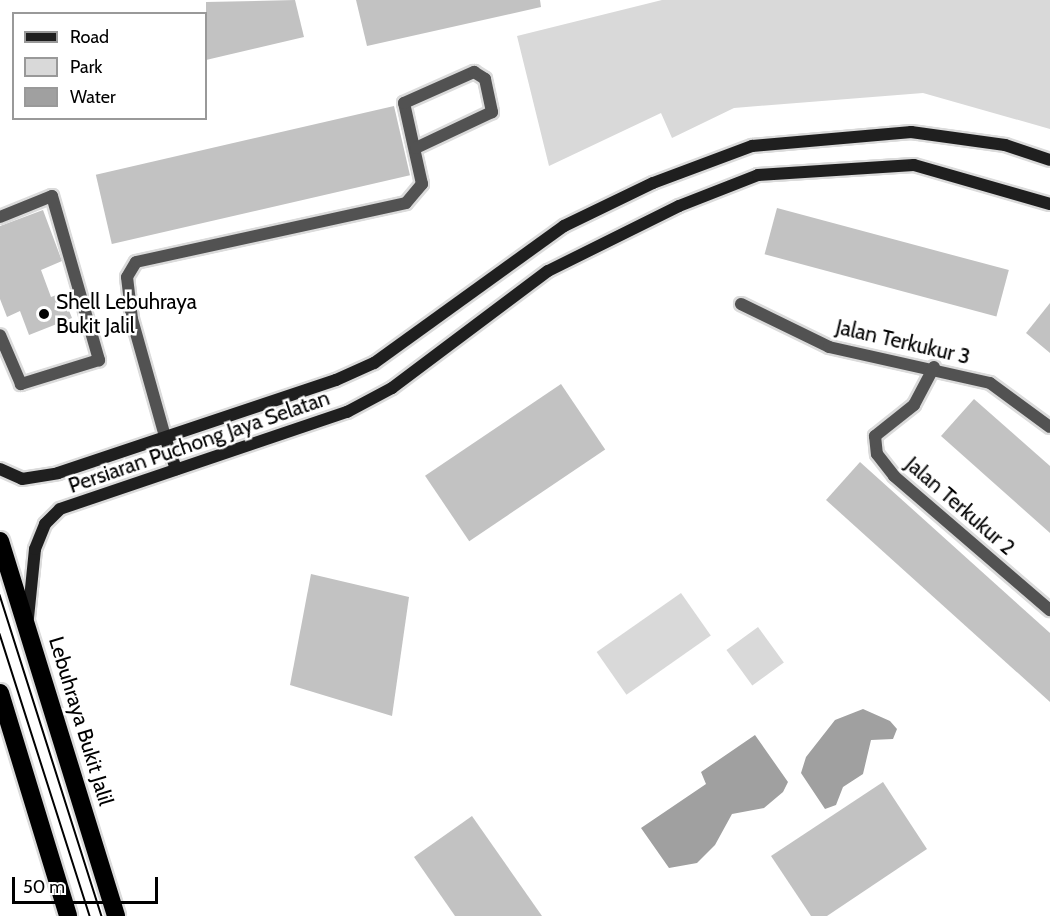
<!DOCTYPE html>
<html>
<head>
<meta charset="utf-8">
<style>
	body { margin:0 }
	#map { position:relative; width:1050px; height:916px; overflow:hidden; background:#fff; font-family:Cabin,sans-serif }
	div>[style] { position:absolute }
	.green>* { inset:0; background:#d9d9d9; transform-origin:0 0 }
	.water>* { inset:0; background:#a0a0a0 }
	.building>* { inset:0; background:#c2c2c2; transform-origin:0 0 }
	.roads { filter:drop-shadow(2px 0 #dbdbdb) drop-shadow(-2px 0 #dbdbdb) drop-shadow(0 2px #dbdbdb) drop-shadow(0 -2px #dbdbdb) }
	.lane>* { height:12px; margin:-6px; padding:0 6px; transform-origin:6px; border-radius:6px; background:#525252 }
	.street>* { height:12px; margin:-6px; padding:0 6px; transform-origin:6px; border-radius:6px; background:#525252 }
	.secondary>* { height:12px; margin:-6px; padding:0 6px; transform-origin:6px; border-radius:6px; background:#1f1f1f }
	.highway>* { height:18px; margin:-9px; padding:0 9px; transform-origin:9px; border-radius:9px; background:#000 }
	.tram>* { height:1.5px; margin:-0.75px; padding:0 0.75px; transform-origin:0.75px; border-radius:0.75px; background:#000 }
	.dots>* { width:16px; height:16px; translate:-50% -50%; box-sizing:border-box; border:3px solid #fff; border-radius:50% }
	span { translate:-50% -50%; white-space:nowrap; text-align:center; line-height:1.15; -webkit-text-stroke:5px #fff; paint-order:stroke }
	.poi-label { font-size:21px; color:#000 }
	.left { translate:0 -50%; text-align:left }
	.street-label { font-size:21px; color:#000 }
	.legend { position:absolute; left:12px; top:12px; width:195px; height:108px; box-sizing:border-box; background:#fff; border:2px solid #999; margin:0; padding:8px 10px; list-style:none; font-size:18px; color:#000 }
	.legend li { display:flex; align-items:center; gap:12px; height:30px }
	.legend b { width:30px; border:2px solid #999 }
	.scale { position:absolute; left:12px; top:877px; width:146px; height:27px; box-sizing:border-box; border:3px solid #000; border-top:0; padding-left:8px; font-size:18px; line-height:21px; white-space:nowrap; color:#000; -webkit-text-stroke:4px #fff; paint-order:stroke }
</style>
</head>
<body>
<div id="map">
	<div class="green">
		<i style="clip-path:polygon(662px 0,1050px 0,1050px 129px,923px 93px,734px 108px,672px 138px,661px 113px,549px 166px,517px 36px)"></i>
		<i style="left:681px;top:593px;width:52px;height:103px;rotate:55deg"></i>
		<i style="left:758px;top:627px;width:44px;height:39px;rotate:54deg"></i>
	</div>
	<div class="water">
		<i style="clip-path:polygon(863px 709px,890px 721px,897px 729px,893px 739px,871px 740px,863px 774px,843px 787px,836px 805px,825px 809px,801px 773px,806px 757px,835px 720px)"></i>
		<i style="clip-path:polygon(755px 735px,788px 782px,783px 792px,764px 808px,732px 814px,715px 845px,697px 863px,669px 868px,641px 828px,706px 784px,701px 772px)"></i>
	</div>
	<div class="building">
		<i style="clip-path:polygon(295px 0,304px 37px,206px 60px,206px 2px)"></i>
		<i style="clip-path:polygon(356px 0,540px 0,541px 7px,367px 46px)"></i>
		<i style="left:394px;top:106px;width:71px;height:306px;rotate:77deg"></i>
		<i style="left:777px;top:208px;width:240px;height:48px;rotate:15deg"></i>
		<i style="clip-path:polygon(43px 210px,62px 261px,41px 270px,51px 297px,62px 293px,72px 318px,29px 335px,20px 311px,7px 317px,0 299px,0 226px)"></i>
		<i style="clip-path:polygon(1050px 303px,1050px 353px,1026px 333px)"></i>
		<i style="left:561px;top:384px;width:79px;height:164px;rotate:56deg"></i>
		<i style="clip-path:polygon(974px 399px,1050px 466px,1050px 533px,941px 436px)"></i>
		<i style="clip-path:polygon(860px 462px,1050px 633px,1050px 702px,826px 500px)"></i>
		<i style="clip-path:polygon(311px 574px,409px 597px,392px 716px,290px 685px)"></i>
		<i style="clip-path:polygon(883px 782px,927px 849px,827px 916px,811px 916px,771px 856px)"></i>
		<i style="clip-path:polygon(472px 816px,542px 916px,455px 916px,414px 857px)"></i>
	</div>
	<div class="roads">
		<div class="lane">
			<i style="left:0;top:217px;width:56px;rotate:-22deg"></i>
			<i style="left:52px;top:196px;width:171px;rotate:74deg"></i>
			<i style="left:99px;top:360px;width:82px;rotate:162.9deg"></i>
			<i style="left:21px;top:384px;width:53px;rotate:-113.2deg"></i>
			<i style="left:166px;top:440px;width:126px;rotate:-105.7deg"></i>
			<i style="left:132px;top:319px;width:42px;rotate:-96.8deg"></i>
			<i style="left:127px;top:277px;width:17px;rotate:-59deg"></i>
			<i style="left:136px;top:262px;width:276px;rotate:-12.3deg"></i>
			<i style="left:406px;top:203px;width:25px;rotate:-50deg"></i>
			<i style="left:422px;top:184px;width:83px;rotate:-102.5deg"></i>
			<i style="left:404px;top:103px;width:77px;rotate:-23.9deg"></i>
			<i style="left:474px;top:72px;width:13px;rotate:32deg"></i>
			<i style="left:485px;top:79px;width:34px;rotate:78deg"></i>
			<i style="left:492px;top:112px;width:84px;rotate:154.7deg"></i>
		</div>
		<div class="street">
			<i style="left:741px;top:304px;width:98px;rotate:26deg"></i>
			<i style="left:829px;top:347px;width:165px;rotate:12.6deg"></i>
			<i style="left:990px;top:383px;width:74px;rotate:36.3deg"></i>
			<i style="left:934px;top:367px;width:43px;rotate:117.8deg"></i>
			<i style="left:914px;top:405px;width:50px;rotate:141.5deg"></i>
			<i style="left:875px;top:436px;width:18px;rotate:84deg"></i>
			<i style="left:877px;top:454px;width:28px;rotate:52deg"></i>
			<i style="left:894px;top:476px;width:206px;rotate:40.7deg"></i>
		</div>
		<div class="secondary">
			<i style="left:166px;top:440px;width:31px;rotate:71deg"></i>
			<i style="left:0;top:469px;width:24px;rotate:24deg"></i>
			<i style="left:22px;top:479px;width:36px;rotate:-9deg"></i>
			<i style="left:58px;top:473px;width:293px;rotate:-18.5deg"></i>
			<i style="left:336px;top:380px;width:42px;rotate:-24.1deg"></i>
			<i style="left:374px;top:363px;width:234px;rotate:-35.8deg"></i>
			<i style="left:564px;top:226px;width:99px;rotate:-25.8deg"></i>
			<i style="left:653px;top:183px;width:106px;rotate:-20.5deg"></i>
			<i style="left:752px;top:146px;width:160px;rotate:-5deg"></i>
			<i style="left:911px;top:132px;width:95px;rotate:7.9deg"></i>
			<i style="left:1005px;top:145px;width:47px;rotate:18.4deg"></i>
			<i style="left:28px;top:618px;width:69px;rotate:-84.2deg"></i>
			<i style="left:35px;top:549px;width:27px;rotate:-68deg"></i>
			<i style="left:45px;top:524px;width:21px;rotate:-45deg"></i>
			<i style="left:60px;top:509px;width:303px;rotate:-18.7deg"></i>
			<i style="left:347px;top:412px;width:51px;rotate:-28.1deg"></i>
			<i style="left:392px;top:388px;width:195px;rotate:-36.9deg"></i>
			<i style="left:548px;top:271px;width:146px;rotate:-26.4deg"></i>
			<i style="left:679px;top:206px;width:85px;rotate:-21.4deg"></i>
			<i style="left:758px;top:175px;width:156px;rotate:-3.7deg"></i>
			<i style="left:914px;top:165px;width:141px;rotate:16deg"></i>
		</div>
		<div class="highway">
			<i style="left:0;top:541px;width:393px;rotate:72.8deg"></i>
			<i style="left:0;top:693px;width:233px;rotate:73deg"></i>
		</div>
	</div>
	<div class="tram">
		<i style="left:0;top:595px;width:337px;rotate:72.4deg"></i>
		<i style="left:0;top:634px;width:296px;rotate:72.3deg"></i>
	</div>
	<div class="dots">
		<i style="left:44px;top:314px;background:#000"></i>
	</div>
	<div class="poi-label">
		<span class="left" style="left:56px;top:314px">Shell Lebuhraya<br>Bukit Jalil</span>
	</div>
	<div class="street-label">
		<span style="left:903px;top:342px;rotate:13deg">Jalan Terkukur 3</span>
		<span style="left:199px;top:442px;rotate:-19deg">Persiaran Puchong Jaya Selatan</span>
		<span style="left:960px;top:506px;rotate:41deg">Jalan Terkukur 2</span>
		<span style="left:81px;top:721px;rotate:73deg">Lebuhraya Bukit Jalil</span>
	</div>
	<ul class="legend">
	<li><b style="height:8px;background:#1f1f1f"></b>Road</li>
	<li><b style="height:16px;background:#d9d9d9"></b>Park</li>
	<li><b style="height:16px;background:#a0a0a0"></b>Water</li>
	</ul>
	<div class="scale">50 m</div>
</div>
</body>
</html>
